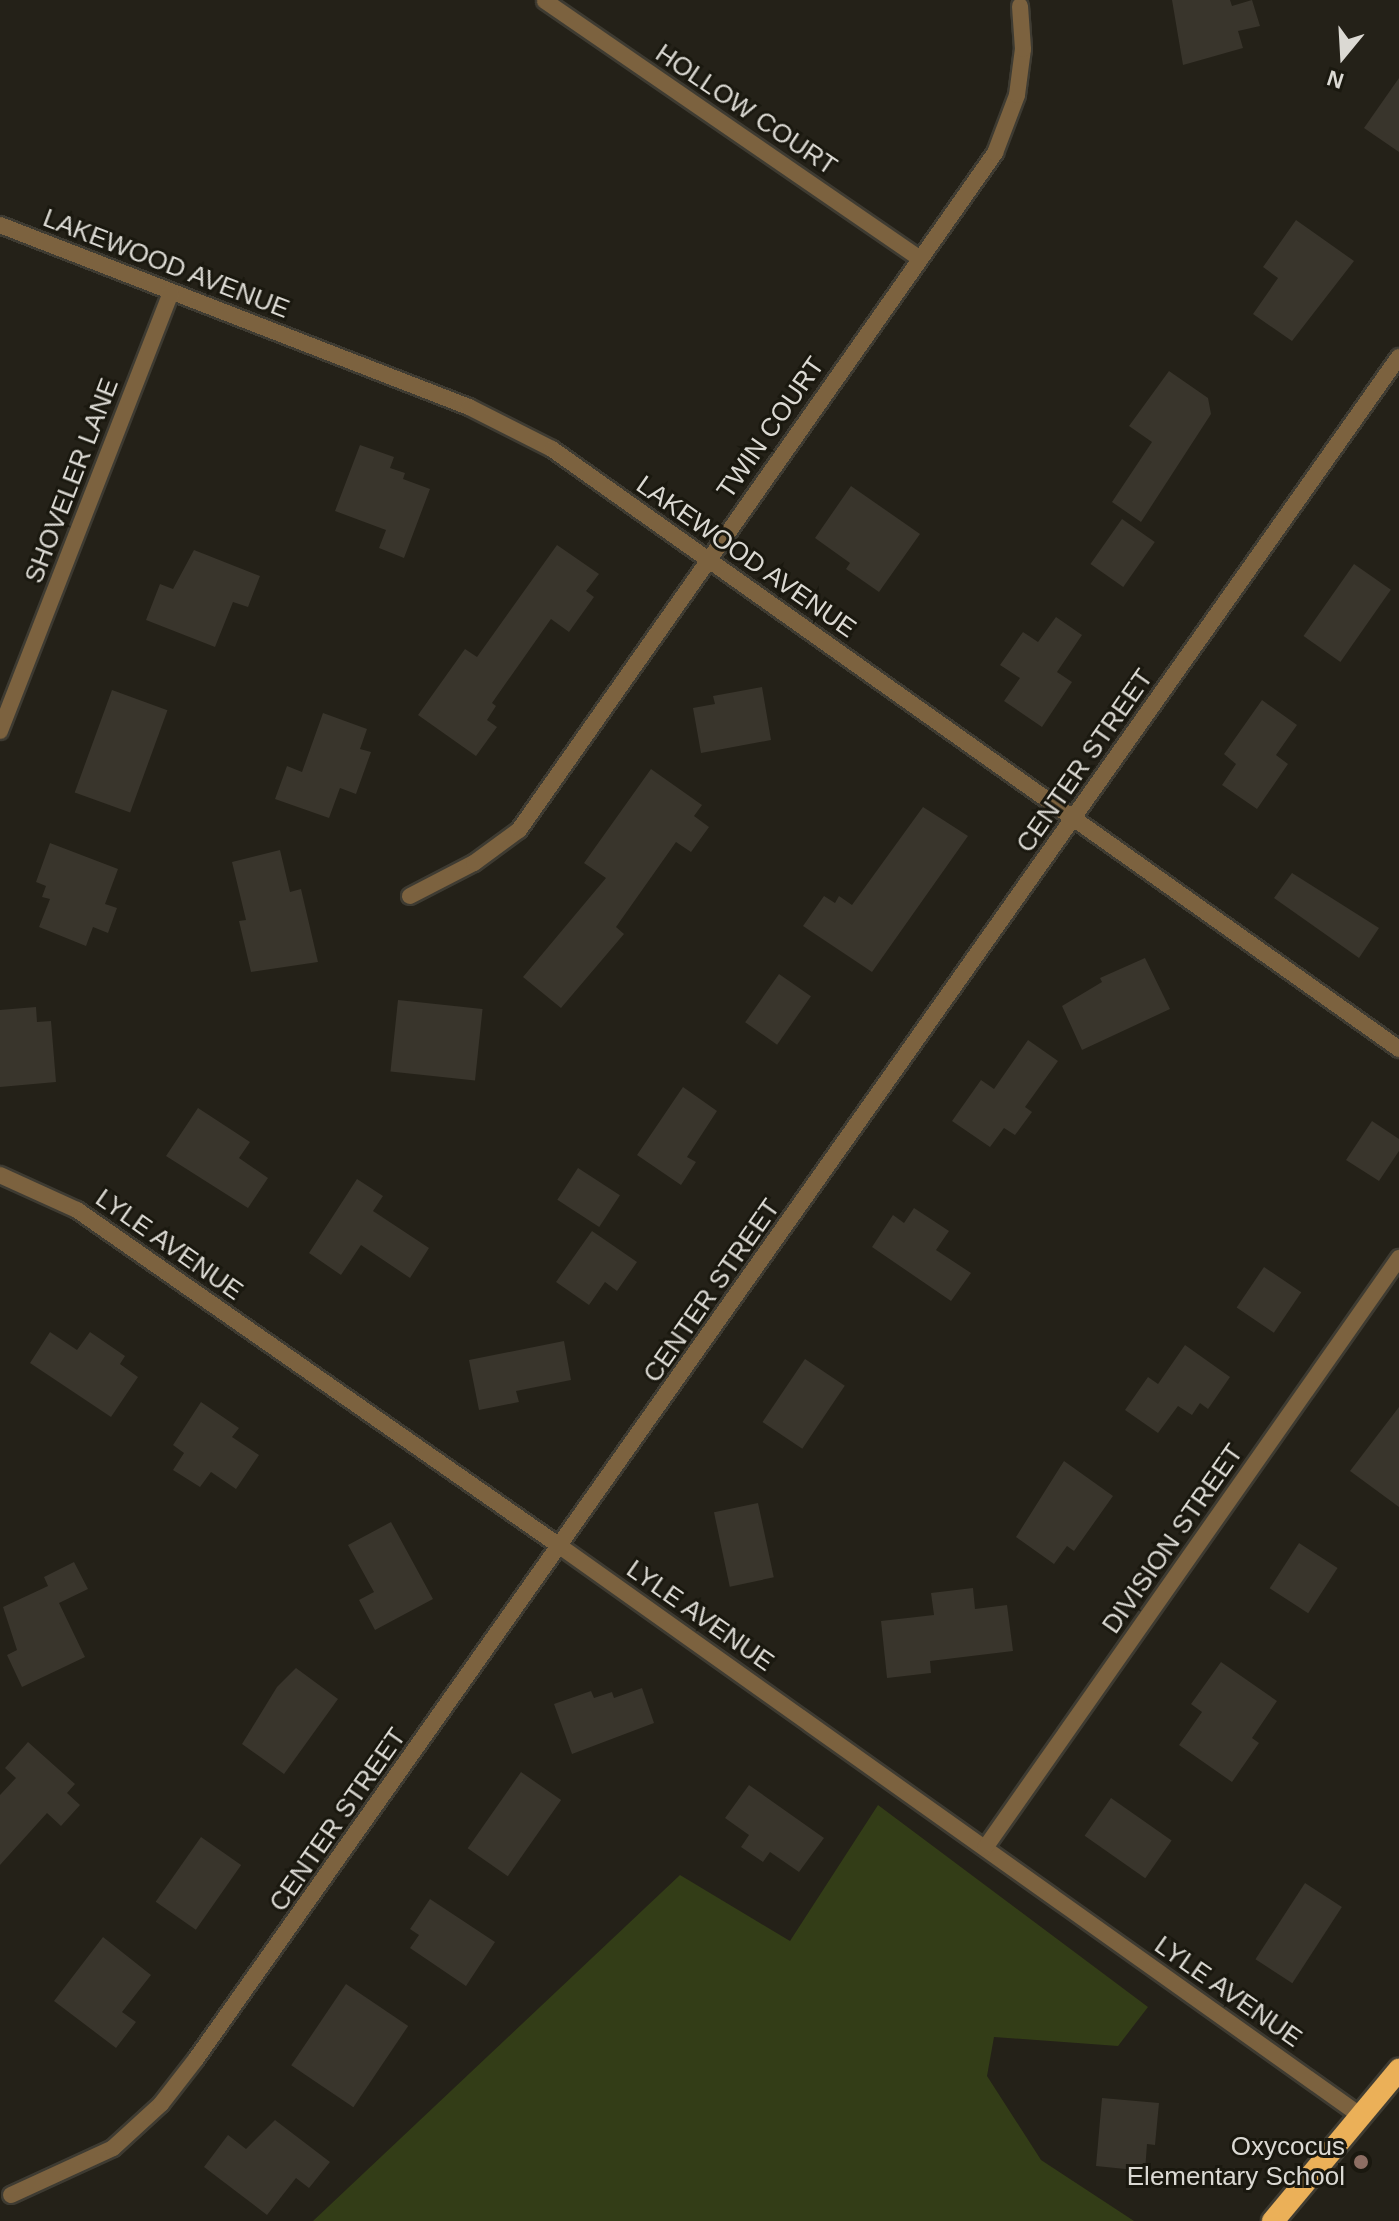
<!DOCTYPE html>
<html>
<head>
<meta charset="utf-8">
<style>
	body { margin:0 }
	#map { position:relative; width:1399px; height:2221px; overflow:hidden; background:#242118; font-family:Arial,sans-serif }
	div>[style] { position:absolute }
	.green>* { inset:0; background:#333d17 }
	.building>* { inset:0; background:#39352c; transform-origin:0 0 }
	.roads { filter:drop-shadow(2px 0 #3e3b32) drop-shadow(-2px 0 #3e3b32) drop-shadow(0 2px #3e3b32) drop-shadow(0 -2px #3e3b32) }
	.minor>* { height:16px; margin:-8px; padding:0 8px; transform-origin:8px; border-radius:8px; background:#7c623f }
	.trunk>* { height:22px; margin:-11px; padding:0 11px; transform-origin:11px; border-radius:11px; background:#ebb058 }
	.dots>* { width:22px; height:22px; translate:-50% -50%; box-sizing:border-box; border:4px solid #1a180f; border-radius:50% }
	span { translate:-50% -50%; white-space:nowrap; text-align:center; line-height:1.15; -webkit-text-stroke:6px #1a180f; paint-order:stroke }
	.street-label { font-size:26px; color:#dbd9d3 }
	.poi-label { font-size:26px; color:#dbd9d3 }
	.right { translate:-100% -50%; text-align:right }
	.north { position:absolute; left:1303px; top:16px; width:80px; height:80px; -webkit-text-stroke:6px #1a180f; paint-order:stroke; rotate:198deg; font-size:22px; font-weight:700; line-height:32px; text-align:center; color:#dbd9d3 }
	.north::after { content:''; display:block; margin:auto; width:28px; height:36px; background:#dbd9d3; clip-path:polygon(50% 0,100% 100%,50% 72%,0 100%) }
</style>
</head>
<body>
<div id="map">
	<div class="green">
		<i style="clip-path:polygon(878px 1805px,1148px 2007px,1118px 2046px,994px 2037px,987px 2076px,1041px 2160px,1134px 2221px,313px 2221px,680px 1875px,790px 1941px)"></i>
	</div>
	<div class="building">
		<i style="clip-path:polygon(1172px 0,1230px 0,1232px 6px,1252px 0,1260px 26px,1238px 31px,1243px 48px,1183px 65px)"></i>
		<i style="clip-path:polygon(1399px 78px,1399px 152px,1364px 128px)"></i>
		<i style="clip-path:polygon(1296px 220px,1354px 261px,1292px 341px,1253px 314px,1278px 278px,1263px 267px)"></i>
		<i style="clip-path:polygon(1169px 371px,1208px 398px,1211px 414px,1141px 522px,1112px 502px,1152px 442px,1129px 426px)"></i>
		<i style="clip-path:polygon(360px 445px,394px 457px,390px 468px,405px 473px,403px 479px,430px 489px,404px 558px,379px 548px,386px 530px,335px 511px)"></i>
		<i style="clip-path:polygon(851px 486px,920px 534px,879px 592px,846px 569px,850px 563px,815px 538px)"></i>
		<i style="left:1122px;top:519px;width:40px;height:55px;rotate:35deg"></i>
		<i style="clip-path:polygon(557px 545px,599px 574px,586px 591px,594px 597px,569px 632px,551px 619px,492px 703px,496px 706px,487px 720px,497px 727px,476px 756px,418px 715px,465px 649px,477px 657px)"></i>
		<i style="clip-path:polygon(194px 550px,260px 576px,248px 607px,233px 602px,215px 647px,146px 620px,160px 584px,173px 589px)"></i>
		<i style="left:1354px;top:564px;width:45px;height:88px;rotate:35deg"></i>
		<i style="clip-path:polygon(1056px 617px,1082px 635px,1057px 672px,1072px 682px,1042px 727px,1004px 701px,1020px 678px,1000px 665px,1023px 632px,1038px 642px)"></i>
		<i style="clip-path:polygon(762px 687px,771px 740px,701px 753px,693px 708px,715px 704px,713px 696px)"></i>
		<i style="left:112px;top:690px;width:59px;height:109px;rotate:20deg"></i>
		<i style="clip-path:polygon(1262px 700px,1297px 725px,1276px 755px,1288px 764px,1257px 809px,1222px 785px,1236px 764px,1224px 754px)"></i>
		<i style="clip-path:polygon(323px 713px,367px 729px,360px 749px,371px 752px,356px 794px,340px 788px,329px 818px,275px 799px,287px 766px,302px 772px)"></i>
		<i style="clip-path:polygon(651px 769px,702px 805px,694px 816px,709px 827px,691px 852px,676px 842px,616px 927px,624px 934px,561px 1008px,523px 977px,606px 878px,584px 863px)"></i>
		<i style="clip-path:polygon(923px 807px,968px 836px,872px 972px,803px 926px,824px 896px,835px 903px,839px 896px,852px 905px)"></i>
		<i style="clip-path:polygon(50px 843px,118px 869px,105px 904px,117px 908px,108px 933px,93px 927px,86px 946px,39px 927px,50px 899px,42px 897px,46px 886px,36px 882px)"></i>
		<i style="clip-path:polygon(280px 850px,290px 892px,301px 889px,318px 962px,251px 972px,239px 921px,246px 920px,232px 862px)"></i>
		<i style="clip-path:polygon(1292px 873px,1379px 928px,1359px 958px,1274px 898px)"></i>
		<i style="clip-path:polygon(1145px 958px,1170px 1009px,1082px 1050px,1062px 1006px,1102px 982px,1100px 978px)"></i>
		<i style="left:779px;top:974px;width:39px;height:59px;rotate:35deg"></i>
		<i style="left:398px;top:1000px;width:85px;height:72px;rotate:6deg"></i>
		<i style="clip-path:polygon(36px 1007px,37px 1022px,51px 1021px,56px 1082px,0 1087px,0 1010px)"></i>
		<i style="clip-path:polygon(1028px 1040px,1058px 1061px,1025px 1107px,1032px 1112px,1015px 1135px,1004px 1128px,990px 1147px,952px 1121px,981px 1080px,994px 1089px)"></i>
		<i style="clip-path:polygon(683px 1087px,717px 1111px,687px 1157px,696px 1162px,681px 1185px,637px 1155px)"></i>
		<i style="clip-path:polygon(198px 1108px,250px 1142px,239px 1158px,268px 1178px,248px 1208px,166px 1156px)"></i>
		<i style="clip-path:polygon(1372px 1121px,1399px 1139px,1399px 1151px,1379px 1181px,1346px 1160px)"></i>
		<i style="left:578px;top:1168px;width:50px;height:38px;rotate:33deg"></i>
		<i style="clip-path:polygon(357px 1179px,383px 1196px,373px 1211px,429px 1248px,410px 1278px,361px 1245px,341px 1275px,309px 1253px)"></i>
		<i style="clip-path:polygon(914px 1208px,949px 1231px,936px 1250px,971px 1273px,951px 1301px,872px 1247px,893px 1215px,904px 1223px)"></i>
		<i style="clip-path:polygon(592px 1231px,637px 1262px,617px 1291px,605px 1282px,589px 1305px,556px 1282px)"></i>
		<i style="left:1264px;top:1267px;width:45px;height:49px;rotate:34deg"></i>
		<i style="clip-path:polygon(50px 1332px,77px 1350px,90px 1332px,125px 1356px,120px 1364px,138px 1377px,111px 1417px,30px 1363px)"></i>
		<i style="clip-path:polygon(564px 1341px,571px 1380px,516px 1391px,519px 1402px,479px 1410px,469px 1360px)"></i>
		<i style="clip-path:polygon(1185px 1345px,1230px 1377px,1208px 1409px,1200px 1403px,1192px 1415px,1178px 1406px,1158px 1433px,1125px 1410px,1148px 1377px,1158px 1384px)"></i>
		<i style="left:805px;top:1359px;width:48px;height:76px;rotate:34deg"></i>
		<i style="clip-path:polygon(201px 1402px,239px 1428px,232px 1437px,259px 1455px,236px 1489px,211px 1472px,200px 1487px,173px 1470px,184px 1453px,173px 1445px)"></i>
		<i style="clip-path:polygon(1399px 1407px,1399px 1507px,1350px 1471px)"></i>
		<i style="clip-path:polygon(1064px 1461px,1113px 1496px,1074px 1551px,1067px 1546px,1054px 1564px,1016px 1537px)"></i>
		<i style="left:758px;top:1503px;width:76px;height:45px;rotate:78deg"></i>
		<i style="clip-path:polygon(391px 1522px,433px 1599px,375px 1630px,359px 1600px,374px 1592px,348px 1545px)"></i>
		<i style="left:1299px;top:1543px;width:46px;height:54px;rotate:33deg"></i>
		<i style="clip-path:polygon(74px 1562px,88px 1589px,59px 1603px,85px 1657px,22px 1687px,7px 1655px,17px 1650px,3px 1607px,48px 1586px,44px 1577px)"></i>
		<i style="clip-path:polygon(973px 1588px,975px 1609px,1007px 1605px,1013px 1651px,930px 1661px,931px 1673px,887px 1678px,881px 1621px,934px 1615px,931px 1593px)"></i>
		<i style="clip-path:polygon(1221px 1662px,1277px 1701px,1252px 1738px,1259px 1743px,1232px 1782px,1179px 1745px,1202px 1712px,1191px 1704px)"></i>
		<i style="clip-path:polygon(296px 1668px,338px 1699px,284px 1774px,242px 1744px,277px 1687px)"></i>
		<i style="clip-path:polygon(642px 1688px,654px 1723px,572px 1754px,554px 1704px,591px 1691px,594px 1698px,612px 1692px,614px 1698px)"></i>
		<i style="clip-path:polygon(28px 1742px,75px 1784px,67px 1793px,80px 1805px,61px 1826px,47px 1813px,0 1865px,0 1795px,16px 1778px,5px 1768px)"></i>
		<i style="left:521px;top:1772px;width:49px;height:93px;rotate:35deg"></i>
		<i style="clip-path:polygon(749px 1785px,824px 1838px,799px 1872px,770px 1852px,763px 1862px,741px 1847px,749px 1835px,725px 1818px)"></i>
		<i style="left:1111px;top:1798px;width:74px;height:46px;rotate:35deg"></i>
		<i style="left:201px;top:1837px;width:49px;height:79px;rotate:35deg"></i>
		<i style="left:1305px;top:1883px;width:44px;height:91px;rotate:33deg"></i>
		<i style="clip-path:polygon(430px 1899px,495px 1942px,466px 1986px,410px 1948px,419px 1935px,410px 1929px)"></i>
		<i style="clip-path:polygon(103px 1937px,151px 1975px,122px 2012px,136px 2022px,116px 2048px,54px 2001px)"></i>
		<i style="left:346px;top:1984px;width:75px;height:98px;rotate:34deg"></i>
		<i style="clip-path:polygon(1102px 2098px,1159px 2103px,1155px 2145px,1147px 2144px,1145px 2171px,1096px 2166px)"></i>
		<i style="clip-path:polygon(275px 2120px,330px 2162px,309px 2188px,296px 2178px,267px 2215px,204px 2167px,228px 2135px,246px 2149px)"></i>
	</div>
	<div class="roads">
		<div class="minor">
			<i style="left:545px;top:1px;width:455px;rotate:34.5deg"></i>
			<i style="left:0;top:225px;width:503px;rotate:21.21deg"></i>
			<i style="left:469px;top:407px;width:93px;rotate:26.8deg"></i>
			<i style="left:552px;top:449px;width:1038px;rotate:35.31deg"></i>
			<i style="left:0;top:731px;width:470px;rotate:-68.7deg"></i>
			<i style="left:410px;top:896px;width:72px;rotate:-27.3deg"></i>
			<i style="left:474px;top:863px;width:56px;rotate:-36.3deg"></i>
			<i style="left:519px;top:830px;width:828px;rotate:-54.89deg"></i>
			<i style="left:995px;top:153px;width:62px;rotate:-69.2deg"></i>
			<i style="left:1017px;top:95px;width:46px;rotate:-82.6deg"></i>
			<i style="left:1023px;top:49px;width:43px;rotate:-94deg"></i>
			<i style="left:0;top:1175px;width:85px;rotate:24.4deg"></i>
			<i style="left:77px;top:1210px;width:590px;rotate:34.85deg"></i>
			<i style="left:561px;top:1547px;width:982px;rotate:35.42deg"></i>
			<i style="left:985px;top:1848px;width:721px;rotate:-54.94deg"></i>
			<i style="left:11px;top:2195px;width:112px;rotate:-24.7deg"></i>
			<i style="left:113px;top:2148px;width:65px;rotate:-42.5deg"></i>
			<i style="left:161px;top:2104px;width:57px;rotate:-52.1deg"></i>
			<i style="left:196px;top:2059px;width:2084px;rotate:-54.75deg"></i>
		</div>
		<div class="trunk">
			<i style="left:1273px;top:2221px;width:197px;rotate:-50.2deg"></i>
		</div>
	</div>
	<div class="dots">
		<i style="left:1361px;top:2162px;background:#8d6e63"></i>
	</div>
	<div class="street-label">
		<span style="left:746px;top:110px;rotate:34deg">HOLLOW COURT</span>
		<span style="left:166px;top:264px;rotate:21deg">LAKEWOOD AVENUE</span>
		<span style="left:771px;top:428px;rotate:-55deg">TWIN COURT</span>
		<span style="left:72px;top:481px;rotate:-69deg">SHOVELER LANE</span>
		<span style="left:746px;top:557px;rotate:35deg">LAKEWOOD AVENUE</span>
		<span style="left:1085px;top:761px;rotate:-55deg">CENTER STREET</span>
		<span style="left:169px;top:1245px;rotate:35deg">LYLE AVENUE</span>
		<span style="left:712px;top:1291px;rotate:-55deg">CENTER STREET</span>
		<span style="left:1173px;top:1539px;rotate:-55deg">DIVISION STREET</span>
		<span style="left:700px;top:1616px;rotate:35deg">LYLE AVENUE</span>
		<span style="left:338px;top:1820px;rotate:-55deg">CENTER STREET</span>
		<span style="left:1228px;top:1992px;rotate:35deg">LYLE AVENUE</span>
	</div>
	<div class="poi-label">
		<span class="right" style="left:1345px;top:2162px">Oxycocus<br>Elementary School</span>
	</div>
	<div class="north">N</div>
</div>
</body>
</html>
